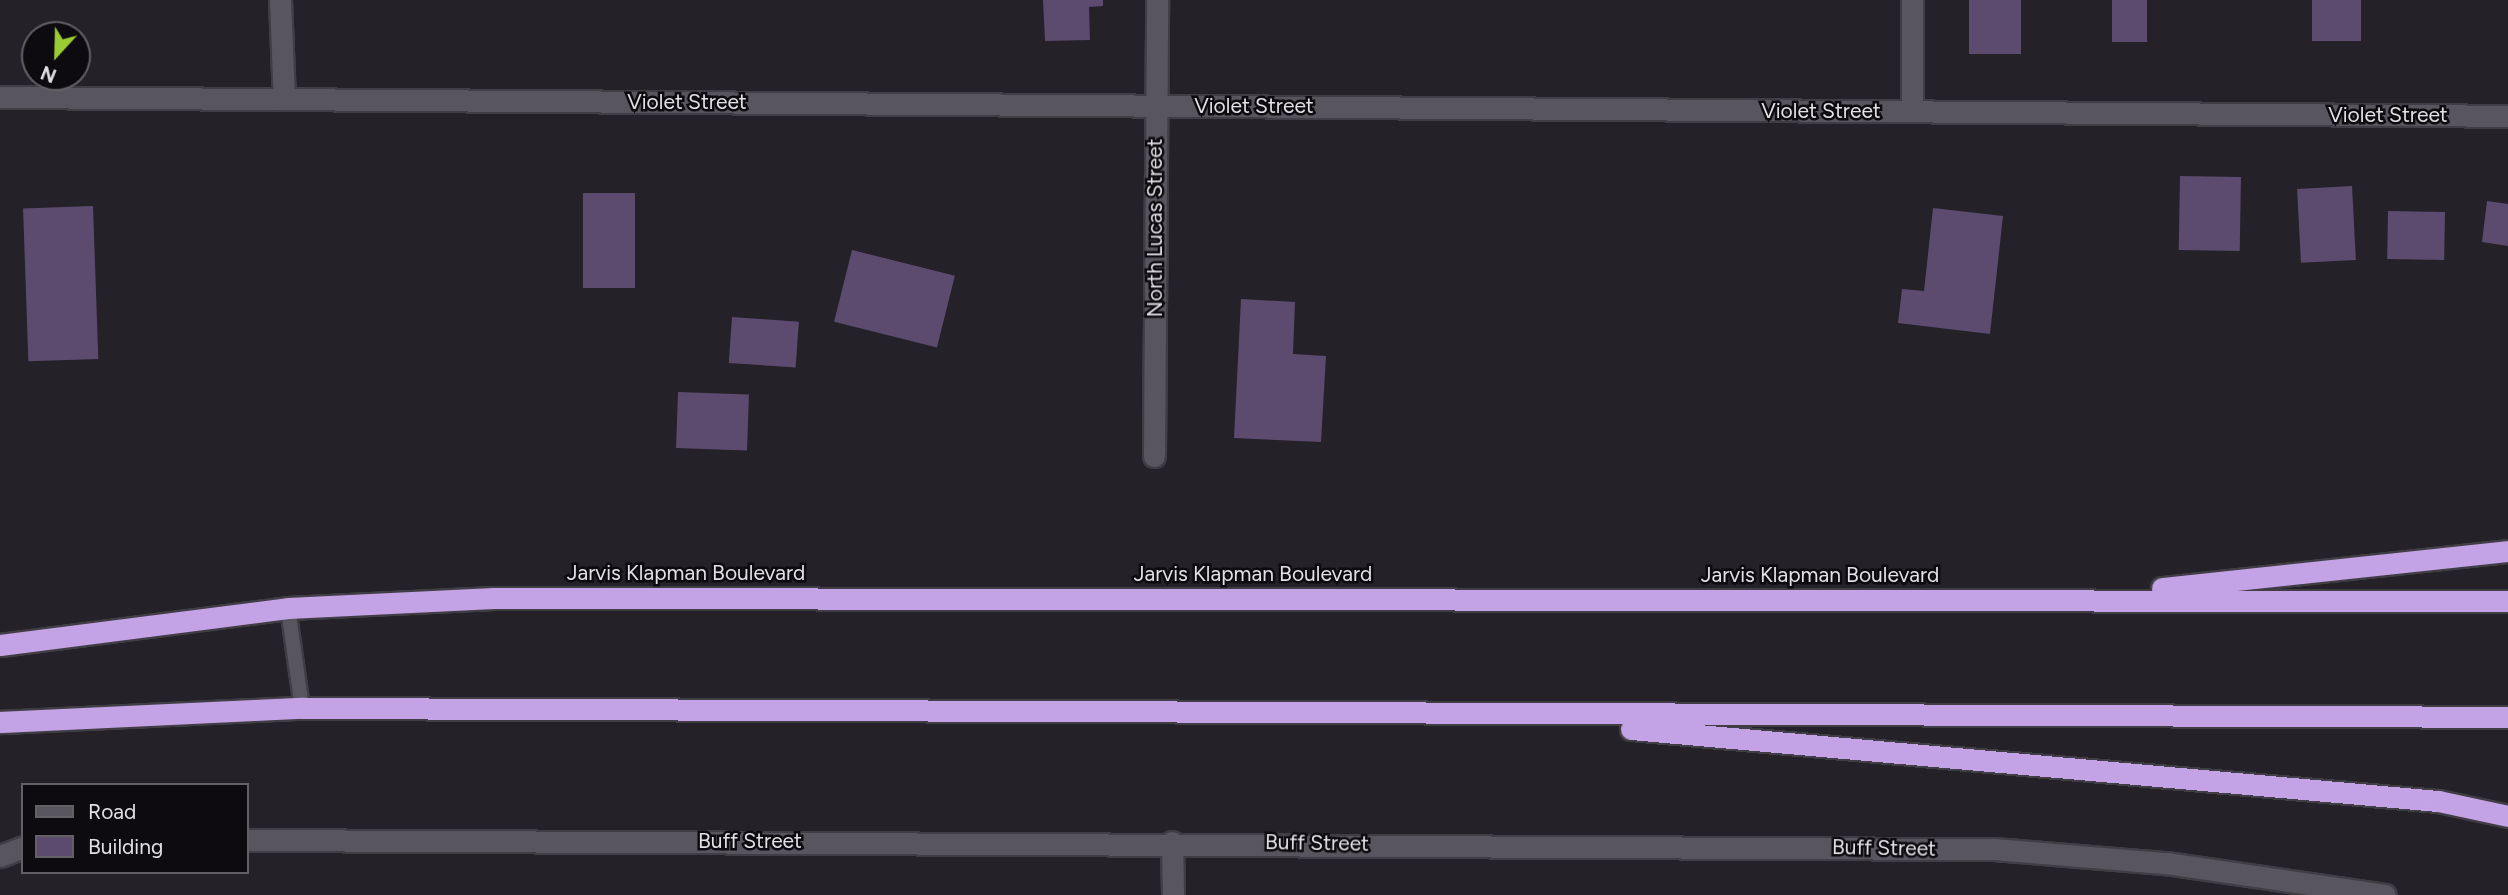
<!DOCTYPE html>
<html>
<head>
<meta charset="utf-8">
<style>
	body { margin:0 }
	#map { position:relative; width:2508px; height:895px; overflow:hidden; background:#242129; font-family:Figtree,sans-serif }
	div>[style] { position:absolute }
	.building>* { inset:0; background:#5c4b6e; transform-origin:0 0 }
	.roads { filter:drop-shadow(2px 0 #413d44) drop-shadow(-2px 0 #413d44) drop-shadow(0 2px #413d44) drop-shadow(0 -2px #413d44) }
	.lane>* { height:14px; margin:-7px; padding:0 7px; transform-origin:7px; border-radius:7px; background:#59555e }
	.street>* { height:21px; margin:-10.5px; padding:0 10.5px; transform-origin:10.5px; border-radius:10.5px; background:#59555e }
	.highway>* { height:21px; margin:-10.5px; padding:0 10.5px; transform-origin:10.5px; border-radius:10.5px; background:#c3a3e5 }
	span { translate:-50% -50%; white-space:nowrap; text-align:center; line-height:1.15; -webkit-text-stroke:5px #0d0b0f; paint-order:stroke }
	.street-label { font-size:21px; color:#e2e0e5 }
	.legend { position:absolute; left:21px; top:783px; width:228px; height:91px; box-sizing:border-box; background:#0d0b0f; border:2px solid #626065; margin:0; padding:9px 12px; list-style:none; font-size:21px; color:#e2e0e5 }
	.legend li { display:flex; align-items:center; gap:14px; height:35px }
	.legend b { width:35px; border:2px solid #626065 }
	.north { position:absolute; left:21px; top:21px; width:70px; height:70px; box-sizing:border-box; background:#0d0b0f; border:2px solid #626065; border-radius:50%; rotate:202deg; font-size:19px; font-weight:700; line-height:28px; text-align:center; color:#e2e0e5 }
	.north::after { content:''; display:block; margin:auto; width:24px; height:32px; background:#9bcb33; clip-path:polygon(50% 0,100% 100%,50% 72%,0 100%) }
</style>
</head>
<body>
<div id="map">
	<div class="building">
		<i style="clip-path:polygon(1043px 0,1103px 0,1103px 6px,1089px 7px,1090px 40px,1045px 41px)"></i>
		<i style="left:1969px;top:0;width:52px;height:54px"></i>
		<i style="left:2112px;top:0;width:35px;height:42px"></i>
		<i style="left:2312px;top:0;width:49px;height:41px"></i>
		<i style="left:2180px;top:176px;width:61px;height:74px;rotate:1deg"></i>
		<i style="left:2352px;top:186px;width:74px;height:55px;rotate:87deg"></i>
		<i style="left:583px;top:193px;width:52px;height:95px"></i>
		<i style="clip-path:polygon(2487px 201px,2508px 204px,2508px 246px,2482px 242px)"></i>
		<i style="left:93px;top:206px;width:153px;height:70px;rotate:88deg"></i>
		<i style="clip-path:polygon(1933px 208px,2003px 216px,1990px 334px,1898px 323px,1902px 289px,1924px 291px)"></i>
		<i style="left:2388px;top:211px;width:57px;height:48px;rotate:1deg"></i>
		<i style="left:852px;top:250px;width:106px;height:74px;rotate:14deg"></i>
		<i style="clip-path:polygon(1241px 299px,1295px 302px,1293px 354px,1326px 356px,1321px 442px,1234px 438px)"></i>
		<i style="left:732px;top:317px;width:67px;height:46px;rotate:4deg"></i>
		<i style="left:678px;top:392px;width:71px;height:56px;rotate:2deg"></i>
	</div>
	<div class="roads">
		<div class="lane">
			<i style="left:288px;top:608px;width:101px;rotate:82deg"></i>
		</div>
		<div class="street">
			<i style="left:280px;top:0;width:99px;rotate:87.7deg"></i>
			<i style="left:1912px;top:0;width:111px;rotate:90deg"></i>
			<i style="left:0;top:97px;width:2508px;rotate:0.43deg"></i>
			<i style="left:1154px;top:456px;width:456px;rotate:-89.6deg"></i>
			<i style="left:247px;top:840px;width:1747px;rotate:0.3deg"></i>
			<i style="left:1994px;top:849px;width:173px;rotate:4.7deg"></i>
			<i style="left:2166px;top:863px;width:221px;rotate:8.3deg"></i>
			<i style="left:1172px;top:842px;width:53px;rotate:88.9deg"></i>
			<i style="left:0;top:856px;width:25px;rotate:-21deg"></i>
		</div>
		<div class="highway">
			<i style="left:2162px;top:588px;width:348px;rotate:-6.1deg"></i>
			<i style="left:0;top:645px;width:290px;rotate:-7.3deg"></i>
			<i style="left:288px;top:608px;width:206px;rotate:-2.8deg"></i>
			<i style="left:494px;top:598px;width:2014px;rotate:0.09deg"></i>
			<i style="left:0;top:722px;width:302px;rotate:-2.7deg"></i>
			<i style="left:302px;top:708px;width:2206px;rotate:0.23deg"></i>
			<i style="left:1631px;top:729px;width:810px;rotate:5.1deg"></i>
			<i style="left:2438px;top:801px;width:72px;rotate:12.1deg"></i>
		</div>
	</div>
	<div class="street-label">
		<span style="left:687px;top:102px">Violet Street</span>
		<span style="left:1254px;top:106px">Violet Street</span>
		<span style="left:1821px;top:111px">Violet Street</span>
		<span style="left:2388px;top:115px">Violet Street</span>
		<span style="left:1155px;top:228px;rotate:-90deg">North Lucas Street</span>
		<span style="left:686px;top:573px">Jarvis Klapman Boulevard</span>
		<span style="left:1253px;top:574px">Jarvis Klapman Boulevard</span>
		<span style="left:1820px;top:575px">Jarvis Klapman Boulevard</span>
		<span style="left:750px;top:841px">Buff Street</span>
		<span style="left:1317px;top:843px;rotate:1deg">Buff Street</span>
		<span style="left:1884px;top:848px;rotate:1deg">Buff Street</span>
	</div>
	<ul class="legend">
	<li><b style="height:9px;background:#59555e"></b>Road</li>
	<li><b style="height:19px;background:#5c4b6e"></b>Building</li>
	</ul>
	<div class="north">N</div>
</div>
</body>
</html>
